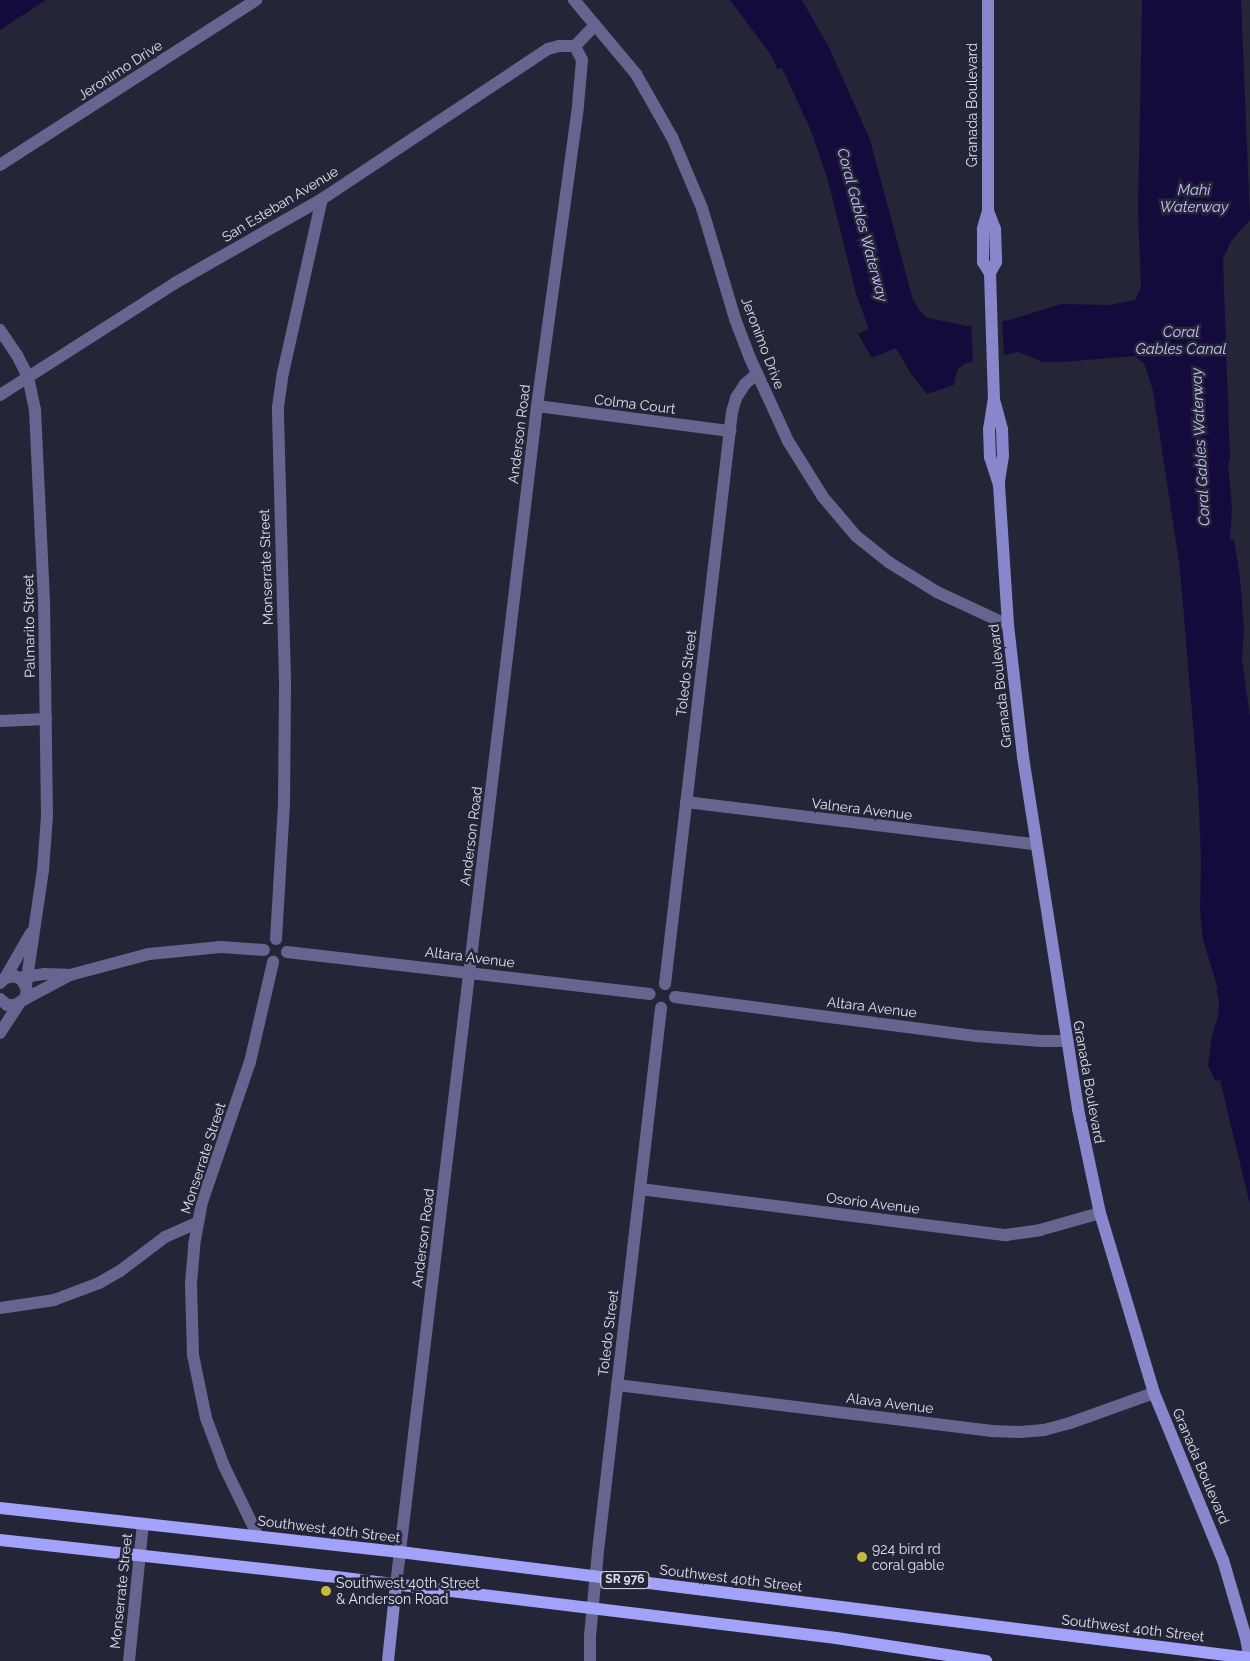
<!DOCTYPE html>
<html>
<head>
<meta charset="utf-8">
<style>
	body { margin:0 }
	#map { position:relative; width:1250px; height:1661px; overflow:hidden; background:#252538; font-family:Raleway,sans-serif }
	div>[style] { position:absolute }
	.water>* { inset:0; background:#140b3c }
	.pier>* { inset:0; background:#252538 }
	.street>* { height:12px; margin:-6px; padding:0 6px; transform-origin:6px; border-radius:6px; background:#656590 }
	.secondary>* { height:12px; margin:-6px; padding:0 6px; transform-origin:6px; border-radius:6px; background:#8887cc }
	.primary>* { height:12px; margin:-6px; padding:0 6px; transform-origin:6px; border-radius:6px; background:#a3a2fa }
	.dots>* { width:14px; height:14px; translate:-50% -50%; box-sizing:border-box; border:2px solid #252538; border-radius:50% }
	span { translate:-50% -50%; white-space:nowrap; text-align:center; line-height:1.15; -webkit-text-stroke:5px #252538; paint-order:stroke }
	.shield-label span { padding:1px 4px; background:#252538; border:1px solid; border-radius:4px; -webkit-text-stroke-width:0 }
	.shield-label { font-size:12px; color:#dfe0ed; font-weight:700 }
	.street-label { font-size:14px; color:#dfe0ed }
	.poi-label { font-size:14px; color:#dfe0ed }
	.left { translate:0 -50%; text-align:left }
	.water-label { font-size:15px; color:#c3c4f7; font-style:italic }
</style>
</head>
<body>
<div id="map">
	<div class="water">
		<i style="clip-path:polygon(0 0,46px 0,0 30px)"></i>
		<i style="clip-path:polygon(730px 0,802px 0,830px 49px,870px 140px,913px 300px,923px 315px,928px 318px,968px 326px,1010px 320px,1061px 304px,1109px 305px,1135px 300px,1141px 288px,1138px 212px,1142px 0,1241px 0,1250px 220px,1231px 241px,1223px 259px,1230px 460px,1228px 464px,1232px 507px,1230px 540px,1234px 540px,1240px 578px,1244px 629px,1242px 660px,1250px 717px,1250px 1205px,1220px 1080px,1215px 1081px,1208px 1065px,1212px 1036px,1218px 1017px,1219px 1002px,1216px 989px,1218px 989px,1203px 940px,1200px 910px,1201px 858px,1198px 785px,1180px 569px,1153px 391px,1145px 365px,1135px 356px,1061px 362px,1043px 362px,1018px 352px,966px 363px,957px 370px,954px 385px,927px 394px,911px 374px,896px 348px,872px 358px,858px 334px,869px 329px,856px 294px,827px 177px,811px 131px,782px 68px,777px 69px,771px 55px)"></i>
	</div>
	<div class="pier">
		<i style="clip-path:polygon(1002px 318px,1004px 357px,973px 364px,971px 323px)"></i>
	</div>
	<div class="street">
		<i style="left:574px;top:0;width:97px;rotate:50deg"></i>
		<i style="left:636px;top:74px;width:73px;rotate:60.3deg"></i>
		<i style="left:672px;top:137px;width:77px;rotate:67.1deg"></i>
		<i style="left:702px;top:208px;width:116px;rotate:73.4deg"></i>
		<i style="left:735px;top:319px;width:42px;rotate:69deg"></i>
		<i style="left:750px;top:358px;width:91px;rotate:65.4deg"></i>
		<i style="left:788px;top:441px;width:66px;rotate:58deg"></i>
		<i style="left:823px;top:497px;width:51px;rotate:49.8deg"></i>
		<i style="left:856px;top:536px;width:43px;rotate:38.5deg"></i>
		<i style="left:890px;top:563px;width:55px;rotate:31.7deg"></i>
		<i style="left:937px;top:592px;width:78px;rotate:24.9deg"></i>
		<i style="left:575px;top:46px;width:29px;rotate:-46deg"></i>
		<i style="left:0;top:165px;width:305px;rotate:-32.8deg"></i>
		<i style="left:0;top:330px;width:30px;rotate:56deg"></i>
		<i style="left:17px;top:355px;width:25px;rotate:63deg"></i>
		<i style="left:28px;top:377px;width:34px;rotate:78deg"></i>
		<i style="left:35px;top:410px;width:191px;rotate:87.3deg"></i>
		<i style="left:44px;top:601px;width:215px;rotate:89.2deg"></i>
		<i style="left:47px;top:816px;width:54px;rotate:94.2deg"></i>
		<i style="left:43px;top:870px;width:116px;rotate:98.4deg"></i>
		<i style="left:0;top:395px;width:208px;rotate:-32.6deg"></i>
		<i style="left:175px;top:283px;width:169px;rotate:-29.7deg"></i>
		<i style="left:322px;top:199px;width:271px;rotate:-33.6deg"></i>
		<i style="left:548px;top:49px;width:11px;rotate:-15deg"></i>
		<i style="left:559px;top:46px;width:16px"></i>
		<i style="left:537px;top:406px;width:195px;rotate:7.4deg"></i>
		<i style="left:0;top:721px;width:46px;rotate:-2.5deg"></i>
		<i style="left:686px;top:802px;width:352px;rotate:6.9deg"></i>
		<i style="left:276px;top:939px;width:136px;rotate:-86.6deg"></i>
		<i style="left:284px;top:803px;width:122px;rotate:-89.5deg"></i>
		<i style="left:285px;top:681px;width:274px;rotate:-91.5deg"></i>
		<i style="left:278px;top:407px;width:34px;rotate:-82deg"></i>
		<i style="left:283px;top:373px;width:178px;rotate:-77.4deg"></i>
		<i style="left:287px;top:952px;width:365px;rotate:6.6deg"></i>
		<i style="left:23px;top:977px;width:21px;rotate:-8deg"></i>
		<i style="left:44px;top:974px;width:23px;rotate:2deg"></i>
		<i style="left:5px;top:978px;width:52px;rotate:-60deg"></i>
		<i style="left:0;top:983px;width:7px;rotate:-45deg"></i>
		<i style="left:5px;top:978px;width:10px;rotate:-11deg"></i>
		<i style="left:15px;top:976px;width:8px;rotate:30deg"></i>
		<i style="left:22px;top:980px;width:11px;rotate:63deg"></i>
		<i style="left:27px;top:990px;width:9px;rotate:103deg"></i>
		<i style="left:25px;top:999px;width:12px;rotate:149deg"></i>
		<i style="left:15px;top:1005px;width:8px;rotate:180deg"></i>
		<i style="left:7px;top:1005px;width:9px;rotate:-139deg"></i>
		<i style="left:665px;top:984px;width:576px;rotate:-83.32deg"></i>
		<i style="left:732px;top:412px;width:15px;rotate:-74deg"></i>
		<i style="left:736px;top:398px;width:17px;rotate:-57deg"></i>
		<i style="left:745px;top:384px;width:16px;rotate:-40deg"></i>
		<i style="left:675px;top:997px;width:304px;rotate:7.4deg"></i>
		<i style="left:976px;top:1036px;width:65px;rotate:4.4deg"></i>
		<i style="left:1041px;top:1041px;width:25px"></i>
		<i style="left:25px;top:999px;width:51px;rotate:-28.1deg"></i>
		<i style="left:70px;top:975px;width:82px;rotate:-14.9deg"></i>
		<i style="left:149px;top:954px;width:72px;rotate:-5.6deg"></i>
		<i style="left:221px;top:947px;width:43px;rotate:4deg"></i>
		<i style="left:0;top:1033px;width:35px;rotate:-57deg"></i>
		<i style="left:640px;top:1189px;width:369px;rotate:7.2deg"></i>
		<i style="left:1006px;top:1235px;width:34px;rotate:-8deg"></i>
		<i style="left:1040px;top:1230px;width:62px;rotate:-15.8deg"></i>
		<i style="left:0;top:1308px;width:55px;rotate:-8.4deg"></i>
		<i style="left:54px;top:1300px;width:48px;rotate:-20.7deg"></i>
		<i style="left:99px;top:1283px;width:24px;rotate:-30deg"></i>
		<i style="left:120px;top:1271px;width:56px;rotate:-37.1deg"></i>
		<i style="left:165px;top:1237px;width:35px;rotate:-24deg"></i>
		<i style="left:617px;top:1385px;width:378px;rotate:7deg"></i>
		<i style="left:992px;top:1431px;width:28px;rotate:2deg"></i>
		<i style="left:1020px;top:1432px;width:24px;rotate:-5deg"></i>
		<i style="left:1044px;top:1430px;width:27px;rotate:-15deg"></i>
		<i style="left:1070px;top:1423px;width:89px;rotate:-19.7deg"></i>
		<i style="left:258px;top:1536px;width:78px;rotate:-115.9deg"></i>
		<i style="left:224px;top:1466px;width:51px;rotate:-110.6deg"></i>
		<i style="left:206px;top:1418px;width:64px;rotate:-101.7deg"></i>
		<i style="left:193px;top:1355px;width:72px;rotate:-91.6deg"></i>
		<i style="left:191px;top:1283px;width:38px;rotate:-85deg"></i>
		<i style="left:194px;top:1245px;width:44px;rotate:-79.5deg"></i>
		<i style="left:202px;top:1202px;width:148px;rotate:-71.1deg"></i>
		<i style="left:250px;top:1062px;width:103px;rotate:-77deg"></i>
		<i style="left:396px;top:1585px;width:1187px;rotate:-83.18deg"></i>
		<i style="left:537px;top:406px;width:304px;rotate:-82.2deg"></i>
		<i style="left:578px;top:105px;width:45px;rotate:-84.9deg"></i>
		<i style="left:582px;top:60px;width:16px;rotate:-117deg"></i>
		<i style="left:129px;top:1661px;width:138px;rotate:-84.2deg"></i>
		<i style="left:590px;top:1661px;width:25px;rotate:-90deg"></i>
		<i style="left:590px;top:1636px;width:85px;rotate:-84.6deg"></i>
		<i style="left:598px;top:1551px;width:547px;rotate:-83.38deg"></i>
	</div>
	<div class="secondary">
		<i style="left:988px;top:0;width:211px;rotate:90deg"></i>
		<i style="left:988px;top:211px;width:19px;rotate:106deg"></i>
		<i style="left:983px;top:229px;width:33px;rotate:90deg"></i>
		<i style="left:983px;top:262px;width:13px;rotate:58deg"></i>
		<i style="left:988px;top:211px;width:19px;rotate:69deg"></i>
		<i style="left:995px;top:229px;width:33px;rotate:88deg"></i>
		<i style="left:996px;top:262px;width:13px;rotate:119deg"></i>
		<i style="left:990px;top:273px;width:125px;rotate:88.2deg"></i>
		<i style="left:994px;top:398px;width:31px;rotate:99deg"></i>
		<i style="left:989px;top:429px;width:28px;rotate:88deg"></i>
		<i style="left:990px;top:457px;width:29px;rotate:72deg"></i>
		<i style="left:999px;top:485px;width:140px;rotate:86.3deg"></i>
		<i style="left:1008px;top:625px;width:133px;rotate:83.5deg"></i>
		<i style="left:1023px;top:757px;width:356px;rotate:81.1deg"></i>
		<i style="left:1078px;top:1109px;width:106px;rotate:78.1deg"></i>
		<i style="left:1100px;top:1213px;width:188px;rotate:73.3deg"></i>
		<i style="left:1154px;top:1393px;width:181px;rotate:67.6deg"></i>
		<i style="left:1223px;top:1560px;width:81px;rotate:73.6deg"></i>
		<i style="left:1246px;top:1638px;width:23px;rotate:80deg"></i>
		<i style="left:995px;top:403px;width:27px;rotate:75deg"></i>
		<i style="left:1002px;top:429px;width:27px;rotate:88deg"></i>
		<i style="left:1003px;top:456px;width:26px;rotate:99deg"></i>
		<i style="left:388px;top:1661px;width:76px;rotate:-84deg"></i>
	</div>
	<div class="primary">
		<i style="left:0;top:1508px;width:402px;rotate:6.3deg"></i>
		<i style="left:400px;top:1552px;width:857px;rotate:7.11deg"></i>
		<i style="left:0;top:1540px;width:330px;rotate:6.3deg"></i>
		<i style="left:328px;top:1576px;width:512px;rotate:6.96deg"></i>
		<i style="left:836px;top:1638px;width:152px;rotate:8.7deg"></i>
	</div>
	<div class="dots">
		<i style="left:862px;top:1557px;background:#c8bb3b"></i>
		<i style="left:326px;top:1591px;background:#c8bb3b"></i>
	</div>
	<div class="shield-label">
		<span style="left:625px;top:1580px">SR 976</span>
	</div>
	<div class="street-label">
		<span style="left:120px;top:70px;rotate:-33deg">Jeronimo Drive</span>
		<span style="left:972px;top:105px;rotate:-90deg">Granada Boulevard</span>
		<span style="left:280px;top:204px;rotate:-31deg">San Esteban Avenue</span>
		<span style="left:763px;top:343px;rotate:69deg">Jeronimo Drive</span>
		<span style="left:635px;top:404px;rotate:7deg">Colma Court</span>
		<span style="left:519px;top:434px;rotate:-83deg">Anderson Road</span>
		<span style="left:266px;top:567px;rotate:-92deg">Monserrate Street</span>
		<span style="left:29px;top:626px;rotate:-91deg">Palmarito Street</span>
		<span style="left:686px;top:673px;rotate:-83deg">Toledo Street</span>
		<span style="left:1000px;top:686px;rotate:-96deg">Granada Boulevard</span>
		<span style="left:862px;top:809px;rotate:7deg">Valnera Avenue</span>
		<span style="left:471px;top:836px;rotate:-83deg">Anderson Road</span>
		<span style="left:470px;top:957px;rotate:7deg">Altara Avenue</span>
		<span style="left:872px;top:1007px;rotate:7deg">Altara Avenue</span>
		<span style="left:1089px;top:1082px;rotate:80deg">Granada Boulevard</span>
		<span style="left:203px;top:1158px;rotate:-72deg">Monserrate Street</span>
		<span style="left:873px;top:1203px;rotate:7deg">Osorio Avenue</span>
		<span style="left:423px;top:1238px;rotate:-83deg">Anderson Road</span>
		<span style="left:608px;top:1333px;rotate:-83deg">Toledo Street</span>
		<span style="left:890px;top:1403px;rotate:7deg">Alava Avenue</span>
		<span style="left:1201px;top:1466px;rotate:67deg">Granada Boulevard</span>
		<span style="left:329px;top:1529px;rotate:7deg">Southwest 40th Street</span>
		<span style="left:731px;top:1578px;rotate:7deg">Southwest 40th Street</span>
		<span style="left:121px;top:1591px;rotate:-84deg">Monserrate Street</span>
		<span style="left:1133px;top:1628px;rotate:7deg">Southwest 40th Street</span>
	</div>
	<div class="poi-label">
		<span class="left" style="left:872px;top:1557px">924 bird rd<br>coral gable</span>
		<span class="left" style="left:336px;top:1591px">Southwest 40th Street<br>&amp; Anderson Road</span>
	</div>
	<div class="water-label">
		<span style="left:1194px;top:199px">Mahi<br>Waterway</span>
		<span style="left:862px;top:225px;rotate:75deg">Coral Gables Waterway</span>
		<span style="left:1181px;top:341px">Coral<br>Gables Canal</span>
		<span style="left:1201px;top:447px;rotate:-93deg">Coral Gables Waterway</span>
	</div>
</div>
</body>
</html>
